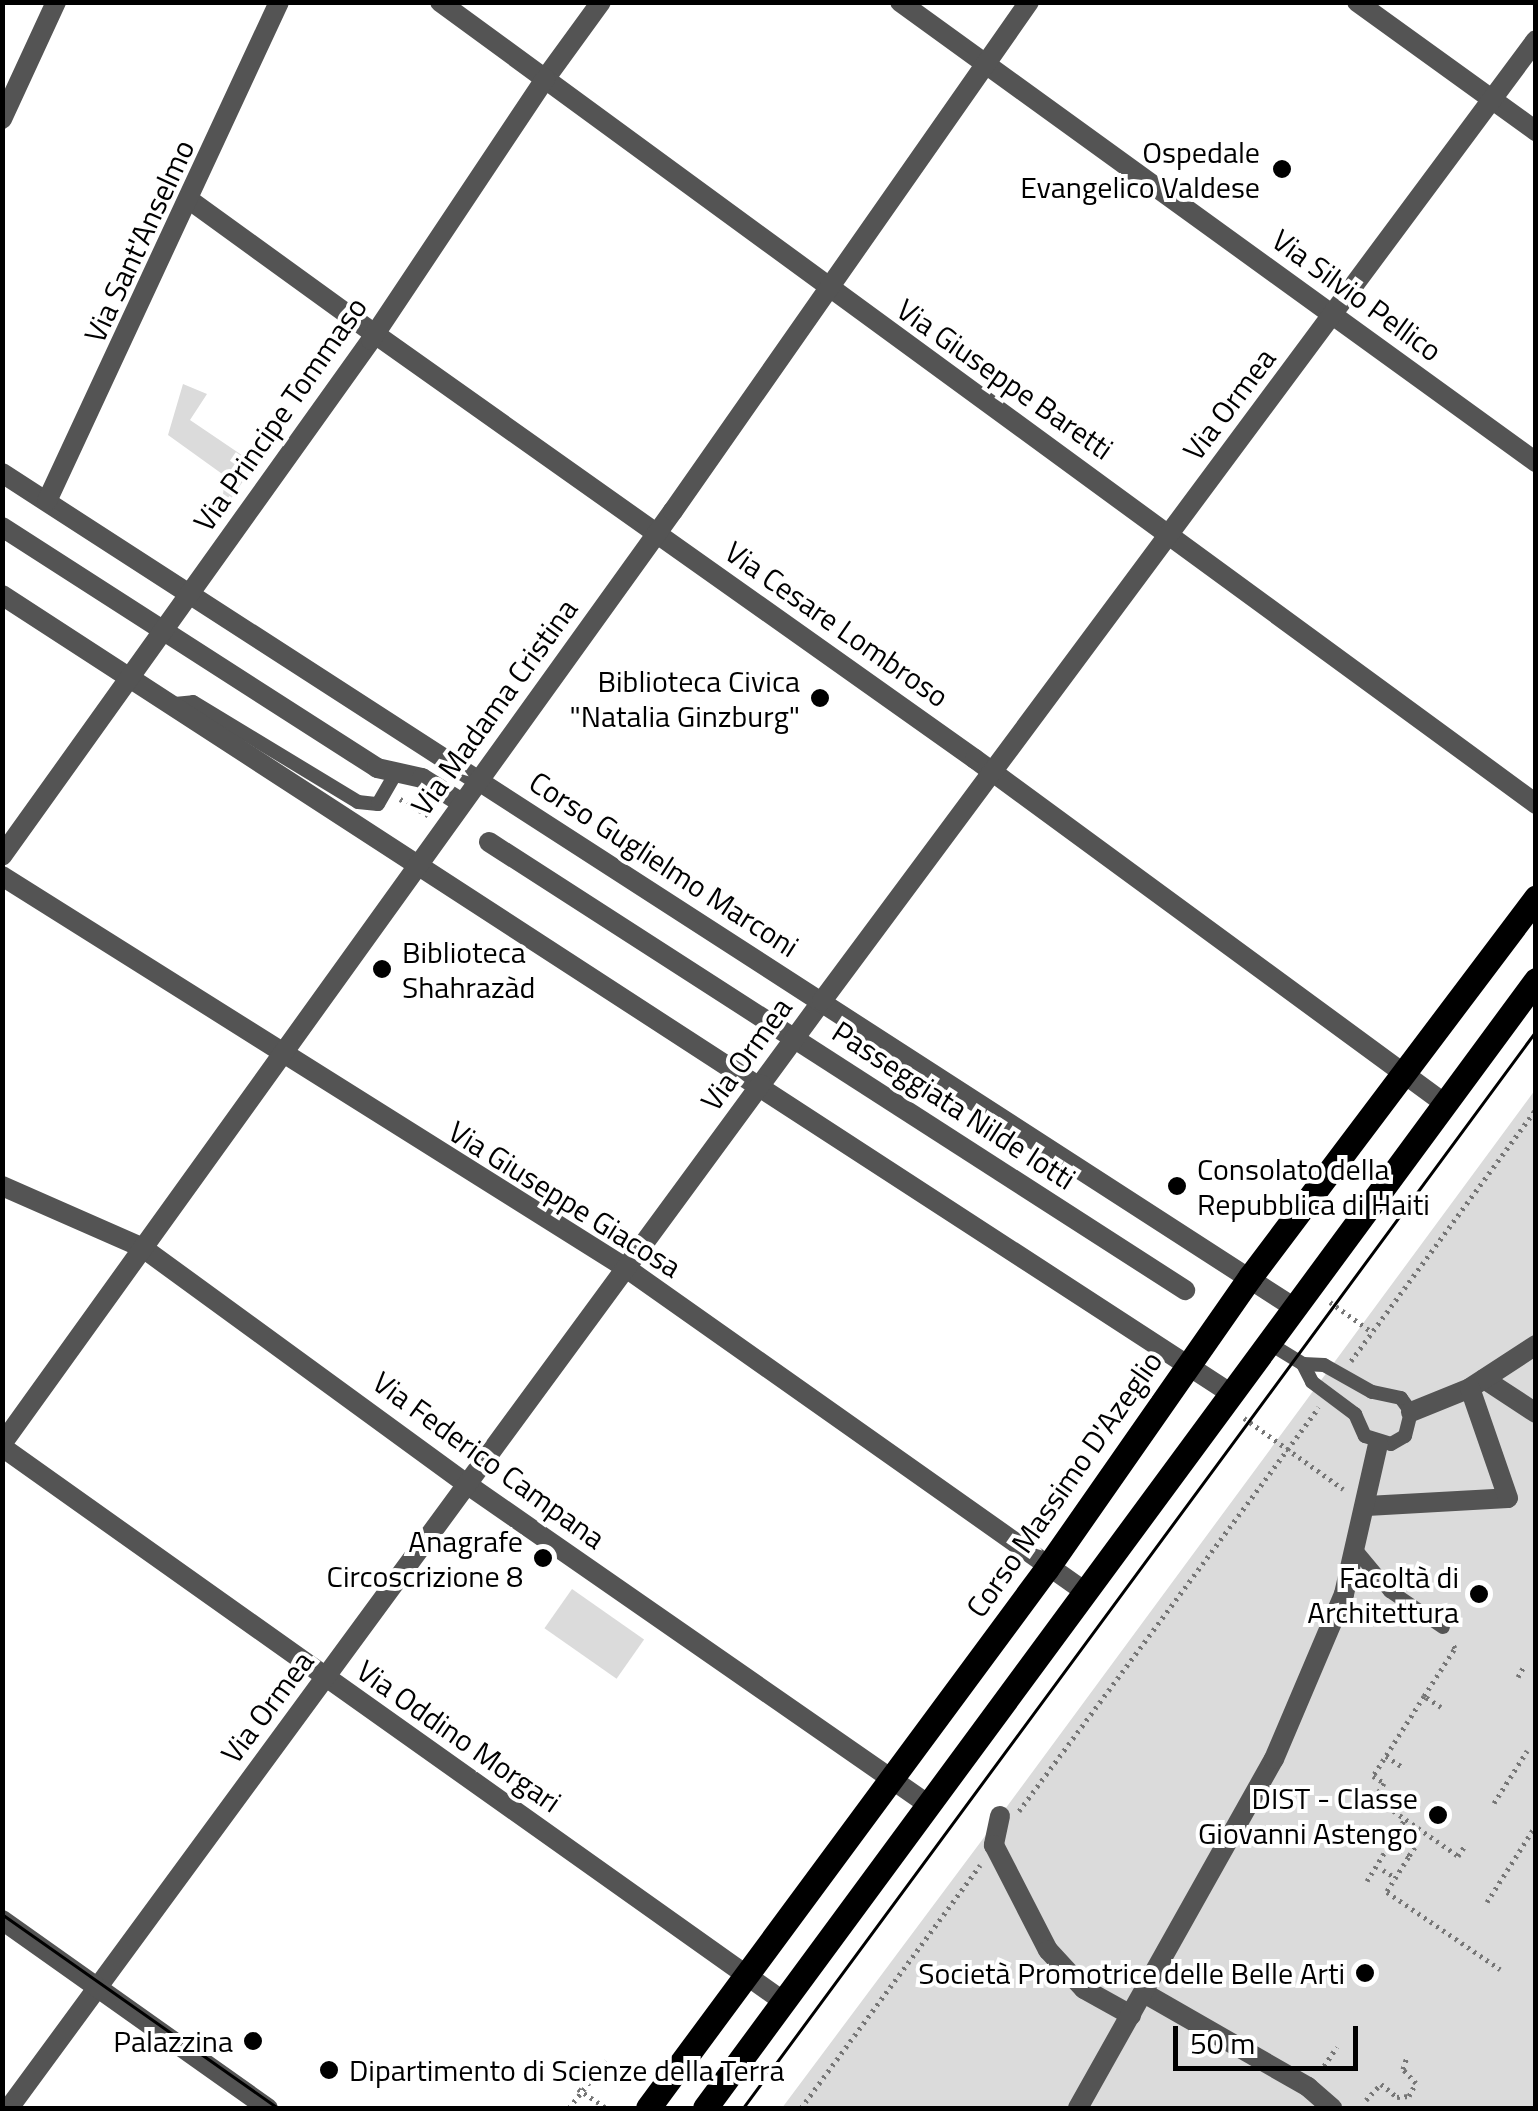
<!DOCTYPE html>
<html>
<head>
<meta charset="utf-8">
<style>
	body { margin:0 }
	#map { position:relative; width:1538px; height:2111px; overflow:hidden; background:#fff; font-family:"Titillium Web",sans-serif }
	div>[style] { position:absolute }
	.green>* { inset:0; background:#dbdbdb; transform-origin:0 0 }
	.path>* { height:5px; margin-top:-2.5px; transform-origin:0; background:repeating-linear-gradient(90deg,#767676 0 2.5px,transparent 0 7.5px) }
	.service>* { height:14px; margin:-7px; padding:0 7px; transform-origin:7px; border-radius:7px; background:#545454 }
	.pedestrian>* { height:20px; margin:-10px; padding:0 10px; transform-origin:10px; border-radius:10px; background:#545454 }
	.minor>* { height:20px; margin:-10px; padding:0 10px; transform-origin:10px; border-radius:10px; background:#545454 }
	.tertiary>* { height:20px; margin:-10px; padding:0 10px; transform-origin:10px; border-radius:10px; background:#545454 }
	.primary>* { height:25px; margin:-12.5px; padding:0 12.5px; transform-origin:12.5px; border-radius:12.5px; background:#000 }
	.tram>* { height:2.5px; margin:-1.25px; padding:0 1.25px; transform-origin:1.25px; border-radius:1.25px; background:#000 }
	.dots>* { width:28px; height:28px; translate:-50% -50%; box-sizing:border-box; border:5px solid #fff; border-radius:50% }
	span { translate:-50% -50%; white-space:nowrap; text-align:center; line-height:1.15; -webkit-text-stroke:8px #fff; paint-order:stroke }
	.poi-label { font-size:30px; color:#000 }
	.right { translate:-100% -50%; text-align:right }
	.left { translate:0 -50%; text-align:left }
	.street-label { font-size:30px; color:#000 }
	.frame { position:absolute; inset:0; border:5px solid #000; pointer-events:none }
	.scale { position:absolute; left:1173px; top:2026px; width:185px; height:45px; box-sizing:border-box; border:5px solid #000; border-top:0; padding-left:12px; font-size:30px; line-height:35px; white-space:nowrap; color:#000; -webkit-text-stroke:8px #fff; paint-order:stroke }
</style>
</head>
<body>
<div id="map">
	<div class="green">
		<i style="clip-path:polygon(183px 384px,207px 394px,190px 420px,255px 464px,221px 513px,225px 476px,168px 435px)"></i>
		<i style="clip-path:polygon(1535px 1090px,1535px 2108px,782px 2108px,1000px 1816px)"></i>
		<i style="left:572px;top:1589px;width:88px;height:48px;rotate:35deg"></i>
	</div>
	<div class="path">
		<i style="left:400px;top:799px;width:34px;rotate:30deg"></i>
		<i style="left:1330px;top:1302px;width:52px;rotate:35.5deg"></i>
		<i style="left:1351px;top:1361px;width:313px;rotate:-53.7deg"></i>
		<i style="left:1244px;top:1418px;width:122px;rotate:35.6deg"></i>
		<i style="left:1518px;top:1677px;width:13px;rotate:-61deg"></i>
		<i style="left:1424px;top:1696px;width:95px;rotate:122.5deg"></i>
		<i style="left:1373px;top:1776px;width:13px;rotate:32deg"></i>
		<i style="left:1384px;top:1783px;width:17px;rotate:121deg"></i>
		<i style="left:1375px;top:1798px;width:101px;rotate:34.9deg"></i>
		<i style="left:1458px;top:1856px;width:14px;rotate:-56deg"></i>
		<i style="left:1441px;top:1707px;width:20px;rotate:-147deg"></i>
		<i style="left:1424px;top:1696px;width:57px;rotate:-57.1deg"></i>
		<i style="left:1455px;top:1648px;width:6px;rotate:-121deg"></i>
		<i style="left:1386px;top:1756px;width:22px;rotate:34deg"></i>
		<i style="left:1494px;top:1803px;width:62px;rotate:-57.6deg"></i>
		<i style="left:1019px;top:1811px;width:503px;rotate:-53.4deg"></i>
		<i style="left:1415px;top:1847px;width:11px;rotate:124deg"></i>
		<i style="left:1409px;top:1856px;width:11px;rotate:-142deg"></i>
		<i style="left:1400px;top:1849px;width:27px;rotate:-57deg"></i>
		<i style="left:1383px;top:1870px;width:15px;rotate:32deg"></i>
		<i style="left:1367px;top:1881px;width:73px;rotate:-58.5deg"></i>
		<i style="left:1387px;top:1891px;width:41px;rotate:-57.8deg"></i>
		<i style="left:1387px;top:1892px;width:137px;rotate:34.3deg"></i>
		<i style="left:1487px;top:1902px;width:91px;rotate:-57.5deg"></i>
		<i style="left:1324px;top:2066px;width:23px;rotate:-56deg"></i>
		<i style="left:578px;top:2089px;width:34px;rotate:34deg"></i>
		<i style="left:1366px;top:2100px;width:22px;rotate:-47deg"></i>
		<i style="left:1381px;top:2084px;width:21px;rotate:39deg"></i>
		<i style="left:1397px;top:2097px;width:12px;rotate:-5deg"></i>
		<i style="left:1409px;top:2096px;width:15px;rotate:-62deg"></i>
		<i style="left:1416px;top:2083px;width:19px;rotate:-133deg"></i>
		<i style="left:1403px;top:2069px;width:13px;rotate:-72deg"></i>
		<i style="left:569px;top:2108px;width:60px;rotate:-51.8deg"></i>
		<i style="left:801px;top:2108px;width:302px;rotate:-53.6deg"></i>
	</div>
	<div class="service">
		<i style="left:175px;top:704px;width:18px;rotate:-6deg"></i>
		<i style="left:193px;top:702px;width:193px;rotate:31.2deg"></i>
		<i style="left:358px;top:802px;width:20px;rotate:6deg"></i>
		<i style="left:378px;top:804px;width:32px;rotate:-60deg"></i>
		<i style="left:1267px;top:1342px;width:42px;rotate:31.4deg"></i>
		<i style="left:1303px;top:1364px;width:20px;rotate:63deg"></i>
		<i style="left:1312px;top:1382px;width:54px;rotate:36.7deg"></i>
		<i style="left:1355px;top:1414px;width:24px;rotate:66deg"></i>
		<i style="left:1365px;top:1436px;width:27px;rotate:17deg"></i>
		<i style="left:1391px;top:1444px;width:16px;rotate:-30deg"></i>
		<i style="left:1405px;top:1436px;width:25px;rotate:-76deg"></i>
		<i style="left:1411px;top:1412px;width:17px;rotate:-126deg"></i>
		<i style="left:1401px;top:1398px;width:30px;rotate:-168deg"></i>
		<i style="left:1372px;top:1392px;width:55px;rotate:-150.6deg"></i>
		<i style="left:1324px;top:1365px;width:21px;rotate:-177deg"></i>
		<i style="left:1355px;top:1549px;width:55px;rotate:50.2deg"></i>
		<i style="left:1390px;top:1591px;width:64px;rotate:34.2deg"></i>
	</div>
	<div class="pedestrian">
		<i style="left:545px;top:79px;width:95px;rotate:-54deg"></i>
		<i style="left:191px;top:201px;width:227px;rotate:35.9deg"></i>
		<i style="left:489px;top:842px;width:828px;rotate:32.77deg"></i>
		<i style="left:761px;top:1084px;width:103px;rotate:-53.7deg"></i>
		<i style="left:1484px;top:1379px;width:62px;rotate:33.2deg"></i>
		<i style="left:1411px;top:1412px;width:64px;rotate:-22.1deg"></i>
		<i style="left:1470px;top:1388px;width:79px;rotate:-33.1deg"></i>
		<i style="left:1367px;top:1506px;width:141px;rotate:-3.2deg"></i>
		<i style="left:1508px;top:1498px;width:116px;rotate:-109.1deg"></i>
		<i style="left:1000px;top:1816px;width:30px;rotate:102deg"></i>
		<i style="left:994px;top:1845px;width:118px;rotate:62.8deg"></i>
		<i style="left:1048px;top:1950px;width:53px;rotate:47.3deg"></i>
		<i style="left:1084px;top:1989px;width:54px;rotate:29deg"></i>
		<i style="left:1144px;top:1993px;width:189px;rotate:29.8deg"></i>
		<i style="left:1308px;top:2087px;width:32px;rotate:41deg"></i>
		<i style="left:1078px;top:2108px;width:400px;rotate:-60.7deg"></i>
		<i style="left:1274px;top:1759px;width:179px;rotate:-67deg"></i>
		<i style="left:1344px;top:1594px;width:154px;rotate:-77.2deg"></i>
	</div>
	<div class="minor">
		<i style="left:440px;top:2px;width:1358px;rotate:36.19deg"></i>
		<i style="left:900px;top:2px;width:785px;rotate:35.88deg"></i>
		<i style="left:1357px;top:2px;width:221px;rotate:35.8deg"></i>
		<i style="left:2px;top:119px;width:129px;rotate:-65.2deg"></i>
		<i style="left:375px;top:334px;width:735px;rotate:35.31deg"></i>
		<i style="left:975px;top:759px;width:582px;rotate:36.26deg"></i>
		<i style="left:2px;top:473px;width:1537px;rotate:32.86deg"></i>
		<i style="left:47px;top:501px;width:550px;rotate:-65.06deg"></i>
		<i style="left:2px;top:527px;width:446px;rotate:32.7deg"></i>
		<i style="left:377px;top:768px;width:46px;rotate:12.5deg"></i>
		<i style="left:422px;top:778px;width:47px;rotate:32deg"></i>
		<i style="left:2px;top:595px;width:1463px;rotate:33.01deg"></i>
		<i style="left:2px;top:856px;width:634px;rotate:-54.43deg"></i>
		<i style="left:371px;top:340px;width:314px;rotate:-56.3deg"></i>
		<i style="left:2px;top:876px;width:741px;rotate:32.14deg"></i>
		<i style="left:629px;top:1270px;width:557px;rotate:35.2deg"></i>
		<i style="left:822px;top:1001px;width:1197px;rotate:-53.39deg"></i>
		<i style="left:2px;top:1186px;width:154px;rotate:23.7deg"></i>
		<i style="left:143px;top:1248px;width:402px;rotate:36.1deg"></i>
		<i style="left:468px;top:1485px;width:561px;rotate:34.77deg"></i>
		<i style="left:2px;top:1447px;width:959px;rotate:35.36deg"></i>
		<i style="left:9px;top:2108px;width:1270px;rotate:-53.71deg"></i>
	</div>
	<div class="tertiary">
		<i style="left:2px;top:1444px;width:1149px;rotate:-54.28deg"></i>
		<i style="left:673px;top:511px;width:621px;rotate:-55.03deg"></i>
		<i style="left:2px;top:1920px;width:326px;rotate:35.3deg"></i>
	</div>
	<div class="primary">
		<i style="left:648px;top:2108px;width:671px;rotate:-53.54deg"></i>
		<i style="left:1047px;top:1568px;width:355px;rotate:-55.1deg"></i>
		<i style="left:1250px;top:1277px;width:475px;rotate:-53deg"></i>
		<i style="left:705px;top:2108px;width:1401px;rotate:-53.62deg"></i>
	</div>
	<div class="tram">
		<i style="left:2px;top:1914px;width:337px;rotate:35.1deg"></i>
		<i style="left:743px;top:2108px;width:1337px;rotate:-53.64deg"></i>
	</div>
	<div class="dots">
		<i style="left:1282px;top:169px;background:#000"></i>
		<i style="left:820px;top:698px;background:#000"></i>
		<i style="left:382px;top:969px;background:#000"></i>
		<i style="left:1177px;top:1186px;background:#000"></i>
		<i style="left:543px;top:1558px;background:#000"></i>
		<i style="left:1479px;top:1594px;background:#000"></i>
		<i style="left:1438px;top:1815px;background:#000"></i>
		<i style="left:1365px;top:1973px;background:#000"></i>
		<i style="left:253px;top:2041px;background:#000"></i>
		<i style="left:329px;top:2070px;background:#000"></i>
	</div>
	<div class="poi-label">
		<span class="right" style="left:1260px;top:169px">Ospedale<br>Evangelico Valdese</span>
		<span class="right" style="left:800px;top:698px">Biblioteca Civica<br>"Natalia Ginzburg"</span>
		<span class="left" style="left:402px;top:969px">Biblioteca<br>Shahrazàd</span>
		<span class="left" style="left:1197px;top:1186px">Consolato della<br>Repubblica di Haiti</span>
		<span class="right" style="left:523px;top:1558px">Anagrafe<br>Circoscrizione 8</span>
		<span class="right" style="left:1459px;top:1594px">Facoltà di<br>Architettura</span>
		<span class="right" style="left:1418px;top:1815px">DIST - Classe<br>Giovanni Astengo</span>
		<span class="right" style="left:1345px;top:1973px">Società Promotrice delle Belle Arti</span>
		<span class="right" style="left:233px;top:2041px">Palazzina</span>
		<span class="left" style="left:349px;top:2070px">Dipartimento di Scienze della Terra</span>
	</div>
	<div class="street-label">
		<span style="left:139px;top:241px;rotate:-65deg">Via Sant'Anselmo</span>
		<span style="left:1357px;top:295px;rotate:36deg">Via Silvio Pellico</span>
		<span style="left:1005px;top:379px;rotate:35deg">Via Giuseppe Baretti</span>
		<span style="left:1229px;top:404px;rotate:-53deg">Via Ormea</span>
		<span style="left:280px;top:414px;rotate:-55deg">Via Principe Tommaso</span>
		<span style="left:837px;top:624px;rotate:35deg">Via Cesare Lombroso</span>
		<span style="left:494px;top:707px;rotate:-54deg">Via Madama Cristina</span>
		<span style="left:664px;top:864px;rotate:33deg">Corso Guglielmo Marconi</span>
		<span style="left:746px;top:1054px;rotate:-54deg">Via Ormea</span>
		<span style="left:954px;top:1105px;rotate:33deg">Passeggiata Nilde Iotti</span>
		<span style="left:565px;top:1199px;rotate:32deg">Via Giuseppe Giacosa</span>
		<span style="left:489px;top:1460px;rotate:36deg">Via Federico Campana</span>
		<span style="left:1064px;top:1484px;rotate:-55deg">Corso Massimo D'Azeglio</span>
		<span style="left:267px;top:1707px;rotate:-53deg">Via Ormea</span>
		<span style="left:459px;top:1736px;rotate:35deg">Via Oddino Morgari</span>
	</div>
	<div class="frame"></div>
	<div class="scale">50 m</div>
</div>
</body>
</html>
